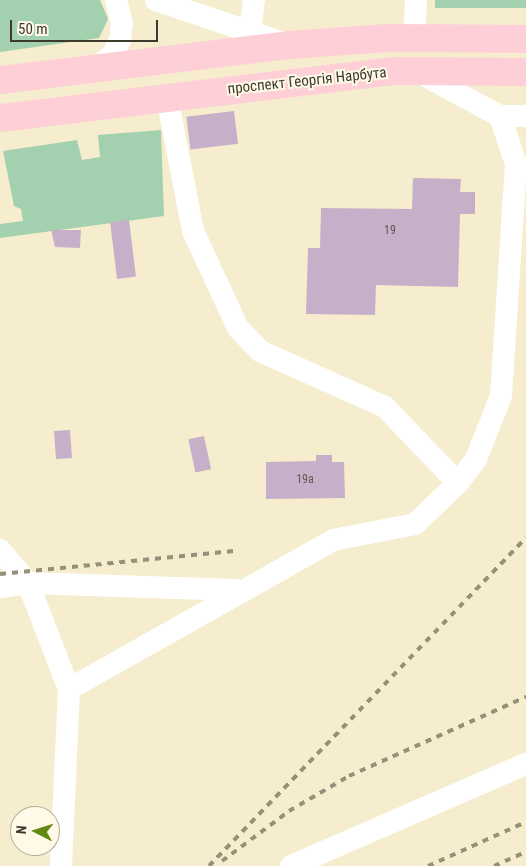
<!DOCTYPE html>
<html>
<head>
<meta charset="utf-8">
<style>
	body { margin:0 }
	#map { position:relative; width:526px; height:866px; overflow:hidden; background:#f5edcd; font-family:"Roboto Condensed",sans-serif }
	div>[style] { position:absolute }
	.green>* { inset:0; background:#a3d1b0; transform-origin:0 0 }
	.building>* { inset:0; background:#c6b0c9; transform-origin:0 0 }
	.minor>* { height:22px; margin:-11px; padding:0 11px; transform-origin:11px; border-radius:11px; background:#fff }
	.major>* { height:28px; margin:-14px; padding:0 14px; transform-origin:14px; border-radius:14px; background:#fecfd6 }
	.rail>* { height:4px; margin-top:-2px; transform-origin:0; background:repeating-linear-gradient(90deg,#959079 0 6px,transparent 0 12px) }
	span { translate:-50% -50%; white-space:nowrap; text-align:center; line-height:1.15; -webkit-text-stroke:4px #fffae7; paint-order:stroke }
	.number-label { font-size:12px; color:#5f5854 }
	.number-label span { -webkit-text-stroke-width:0 }
	.street-label { font-size:15px; color:#3d3a2d }
	.north { position:absolute; left:10px; top:806px; width:50px; height:50px; box-sizing:border-box; background:#fffae7; border:1px solid #b1ad9d; border-radius:50%; rotate:275deg; font-size:14px; font-weight:700; line-height:20px; text-align:center; color:#3d3a2d }
	.north::after { content:''; display:block; margin:auto; width:18px; height:22px; background:#62880f; clip-path:polygon(50% 0,100% 100%,50% 72%,0 100%) }
	.scale { position:absolute; left:10px; top:20px; width:148px; height:22px; box-sizing:border-box; border:2px solid #3d3a2d; border-top:0; padding-left:6px; font-size:15px; line-height:18px; white-space:nowrap; color:#3d3a2d; -webkit-text-stroke:4px #fffae7; paint-order:stroke }
</style>
</head>
<body>
<div id="map">
	<div class="green">
		<i style="clip-path:polygon(0 0,100px 0,108px 19px,99px 38px,0 52px)"></i>
		<i style="left:435px;top:0;width:91px;height:8px"></i>
		<i style="clip-path:polygon(161px 130px,164px 216px,0 238px,0 224px,23px 221px,21px 209px,14px 206px,3px 151px,77px 140px,82px 160px,100px 157px,98px 135px)"></i>
	</div>
	<div class="building">
		<i style="left:234px;top:111px;width:33px;height:48px;rotate:83deg"></i>
		<i style="clip-path:polygon(413px 178px,461px 179px,460px 192px,475px 192px,475px 214px,460px 214px,458px 287px,376px 285px,375px 315px,306px 314px,308px 248px,320px 248px,321px 208px,412px 209px)"></i>
		<i style="left:129px;top:220px;width:57px;height:19px;rotate:83deg"></i>
		<i style="clip-path:polygon(51px 230px,81px 230px,80px 248px,55px 247px)"></i>
		<i style="left:70px;top:430px;width:28px;height:16px;rotate:86deg"></i>
		<i style="left:204px;top:436px;width:34px;height:16px;rotate:78deg"></i>
		<i style="clip-path:polygon(316px 455px,332px 455px,332px 462px,344px 462px,345px 498px,266px 499px,266px 462px,316px 461px)"></i>
	</div>
	<div class="minor">
		<i style="left:156px;top:0;width:137px;rotate:18.7deg"></i>
		<i style="left:250px;top:32px;width:32px;rotate:-83deg"></i>
		<i style="left:414px;top:38px;width:38px;rotate:-87deg"></i>
		<i style="left:96px;top:68px;width:22px;rotate:-39deg"></i>
		<i style="left:113px;top:54px;width:16px;rotate:-63deg"></i>
		<i style="left:120px;top:40px;width:16px;rotate:-83deg"></i>
		<i style="left:122px;top:24px;width:25px;rotate:-104deg"></i>
		<i style="left:418px;top:72px;width:93px;rotate:28.2deg"></i>
		<i style="left:500px;top:116px;width:26px"></i>
		<i style="left:167px;top:97px;width:136px;rotate:79deg"></i>
		<i style="left:193px;top:231px;width:107px;rotate:65.1deg"></i>
		<i style="left:238px;top:328px;width:32px;rotate:46deg"></i>
		<i style="left:260px;top:351px;width:137px;rotate:24.1deg"></i>
		<i style="left:385px;top:407px;width:105px;rotate:46.2deg"></i>
		<i style="left:0;top:550px;width:43px;rotate:49.7deg"></i>
		<i style="left:28px;top:583px;width:114px;rotate:68.9deg"></i>
		<i style="left:69px;top:689px;width:177px;rotate:92.6deg"></i>
		<i style="left:0;top:587px;width:28px;rotate:-8deg"></i>
		<i style="left:28px;top:583px;width:208px;rotate:1.9deg"></i>
		<i style="left:69px;top:689px;width:303px;rotate:-29.4deg"></i>
		<i style="left:333px;top:540px;width:84px;rotate:-11deg"></i>
		<i style="left:415px;top:524px;width:59px;rotate:-43.6deg"></i>
		<i style="left:458px;top:483px;width:30px;rotate:-53deg"></i>
		<i style="left:476px;top:459px;width:68px;rotate:-68.4deg"></i>
		<i style="left:501px;top:396px;width:232px;rotate:-86.3deg"></i>
		<i style="left:516px;top:164px;width:51px;rotate:-108.4deg"></i>
		<i style="left:291px;top:866px;width:256px;rotate:-23.5deg"></i>
	</div>
	<div class="major">
		<i style="left:0;top:80px;width:291px;rotate:-6.9deg"></i>
		<i style="left:289px;top:45px;width:98px;rotate:-4.1deg"></i>
		<i style="left:387px;top:38px;width:139px;rotate:0.4deg"></i>
		<i style="left:0;top:118px;width:400px;rotate:-6.8deg"></i>
		<i style="left:397px;top:71px;width:129px;rotate:0.4deg"></i>
	</div>
	<div class="rail">
		<i style="left:0;top:574px;width:235px;rotate:-5.6deg"></i>
		<i style="left:222px;top:861px;width:84px;rotate:-36.7deg"></i>
		<i style="left:289px;top:811px;width:69px;rotate:-30.3deg"></i>
		<i style="left:349px;top:776px;width:194px;rotate:-24.1deg"></i>
		<i style="left:209px;top:866px;width:456px;rotate:-46deg"></i>
		<i style="left:428px;top:866px;width:107px;rotate:-24.2deg"></i>
		<i style="left:494px;top:866px;width:35px;rotate:-24deg"></i>
	</div>
	<div class="number-label">
		<span style="left:390px;top:231px">19</span>
		<span style="left:305px;top:480px">19а</span>
	</div>
	<div class="street-label">
		<span style="left:307px;top:81px;rotate:-6deg">проспект Георгія Нарбута</span>
	</div>
	<div class="north">N</div>
	<div class="scale">50 m</div>
</div>
</body>
</html>
